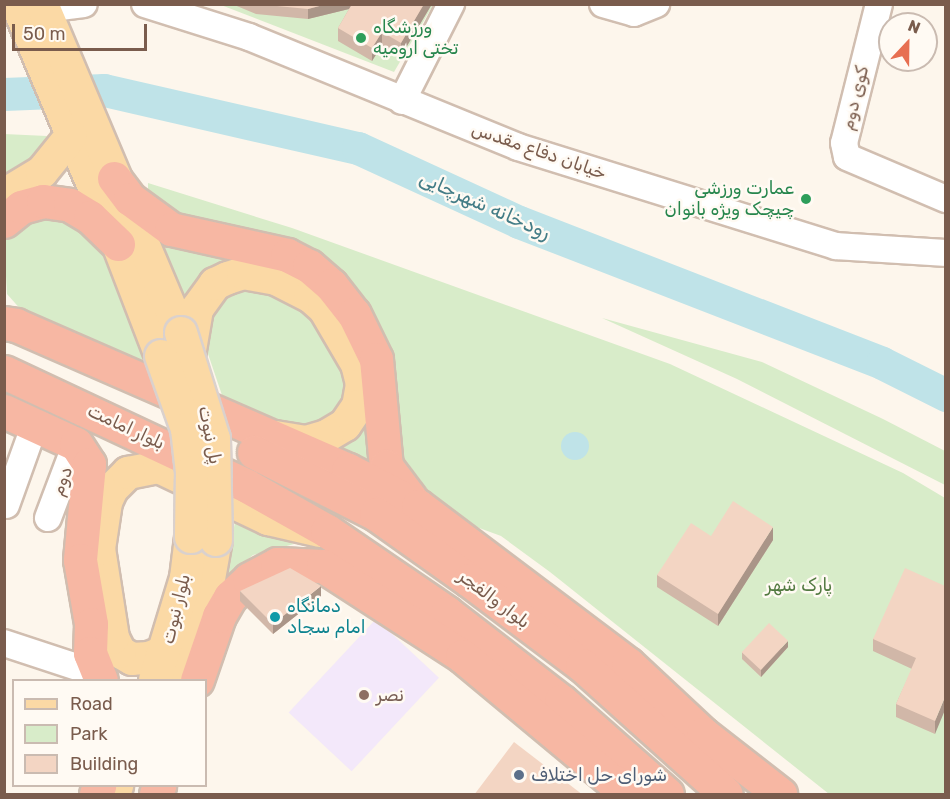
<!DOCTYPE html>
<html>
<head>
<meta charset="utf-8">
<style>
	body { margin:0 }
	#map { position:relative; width:950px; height:799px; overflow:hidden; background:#fdf6ec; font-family:Rubik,Cairo,sans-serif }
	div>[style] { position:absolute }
	.education>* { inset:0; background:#f3e8fa; transform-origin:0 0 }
	.green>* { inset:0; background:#d8ecc9 }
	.water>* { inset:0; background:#bfe3e8 }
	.round { border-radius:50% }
	.river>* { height:33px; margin:-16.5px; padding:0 16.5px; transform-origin:16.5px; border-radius:16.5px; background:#bfe3e8 }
	.roads { filter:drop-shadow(2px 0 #d1beb0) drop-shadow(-2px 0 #d1beb0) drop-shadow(0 2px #d1beb0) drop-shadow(0 -2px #d1beb0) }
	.minor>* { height:26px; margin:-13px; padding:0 13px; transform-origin:13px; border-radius:13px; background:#fff }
	.major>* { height:32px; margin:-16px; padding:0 16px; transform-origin:16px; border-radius:16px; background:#fbd9a5 }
	.highway>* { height:33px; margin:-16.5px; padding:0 16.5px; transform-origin:16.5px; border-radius:16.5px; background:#f7b7a3 }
	.bridges { filter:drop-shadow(2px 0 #dad1cd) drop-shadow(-2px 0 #dad1cd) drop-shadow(0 2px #dad1cd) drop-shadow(0 -2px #dad1cd) }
	.major-bridge>* { height:32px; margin:-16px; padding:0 16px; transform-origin:16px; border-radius:16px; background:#fbd9a5 }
	.wall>* { inset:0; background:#d1b7a8 }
	.shaded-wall>* { inset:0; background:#aa9588 }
	.building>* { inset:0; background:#f3d5c3; transform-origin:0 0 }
	.dots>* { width:16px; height:16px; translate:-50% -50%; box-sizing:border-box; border:3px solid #fffaf3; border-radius:50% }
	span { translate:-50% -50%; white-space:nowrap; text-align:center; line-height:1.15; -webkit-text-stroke:5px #fffaf3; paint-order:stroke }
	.leisure-label { font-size:18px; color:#27864d }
	.left { translate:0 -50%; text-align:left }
	.right { translate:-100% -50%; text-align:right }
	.street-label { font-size:18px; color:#7a5c4d }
	.park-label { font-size:18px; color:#537a41 }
	.culture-label { font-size:18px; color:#0d838f }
	.education-label { font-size:18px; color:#785e54 }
	.service-label { font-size:18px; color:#4e5e75 }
	.water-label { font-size:20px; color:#437c86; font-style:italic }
	.frame { position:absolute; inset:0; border:6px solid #7a5c4d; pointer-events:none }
	.legend { position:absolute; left:12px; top:679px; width:195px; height:108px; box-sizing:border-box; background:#fffaf3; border:2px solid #cabbb1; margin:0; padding:8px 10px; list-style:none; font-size:18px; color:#7a5c4d }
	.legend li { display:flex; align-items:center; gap:12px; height:30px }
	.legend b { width:30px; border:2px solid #cabbb1 }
	.north { position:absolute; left:878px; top:12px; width:60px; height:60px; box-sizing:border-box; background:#fffaf3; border:2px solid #cabbb1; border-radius:50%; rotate:22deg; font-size:16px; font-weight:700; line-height:24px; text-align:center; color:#7a5c4d }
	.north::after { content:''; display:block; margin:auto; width:21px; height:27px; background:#e76f51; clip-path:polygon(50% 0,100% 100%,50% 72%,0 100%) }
	.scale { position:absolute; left:12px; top:24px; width:135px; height:27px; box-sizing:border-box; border:3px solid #7a5c4d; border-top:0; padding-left:8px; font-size:18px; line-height:21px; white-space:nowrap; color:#7a5c4d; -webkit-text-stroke:4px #fffaf3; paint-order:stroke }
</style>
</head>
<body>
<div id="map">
	<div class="education">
		<i style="left:376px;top:619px;width:86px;height:128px;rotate:43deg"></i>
	</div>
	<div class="green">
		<i style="clip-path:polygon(221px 5px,433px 5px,394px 72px)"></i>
		<i style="clip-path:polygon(4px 134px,47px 136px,40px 150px,5px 177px)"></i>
		<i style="clip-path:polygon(148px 183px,292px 228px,670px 364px,903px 473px,945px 498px,945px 794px,829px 794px,550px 572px,501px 536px,463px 522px,409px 480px,399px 463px,372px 316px,333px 263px,300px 243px,270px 233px,200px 224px,178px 217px,148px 192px)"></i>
		<i style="clip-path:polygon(54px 210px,92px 229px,149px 369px,23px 312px,7px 294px,4px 240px,14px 225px)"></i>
		<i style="clip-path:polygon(152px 225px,257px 255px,186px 305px)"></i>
		<i style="clip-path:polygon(248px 280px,299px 297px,347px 357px,347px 405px,313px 434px,227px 410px,205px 345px,212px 301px)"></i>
		<i style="clip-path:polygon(602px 318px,762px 362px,883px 419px,945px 451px,945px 485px,737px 379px)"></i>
		<i style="clip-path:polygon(371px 398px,386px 482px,334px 450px)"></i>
		<i style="clip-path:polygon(236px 516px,294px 544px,253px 555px,225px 578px)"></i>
	</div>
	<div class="water">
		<i class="round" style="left:561px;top:432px;width:28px;height:28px"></i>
	</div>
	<div class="river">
		<i style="left:4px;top:94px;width:100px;rotate:-2.3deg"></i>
		<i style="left:104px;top:90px;width:261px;rotate:12.9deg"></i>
		<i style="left:358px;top:148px;width:177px;rotate:24.7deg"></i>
		<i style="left:519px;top:222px;width:389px;rotate:21.2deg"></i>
		<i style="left:882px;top:363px;width:72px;rotate:26.6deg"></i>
	</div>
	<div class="roads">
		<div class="minor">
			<i style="left:145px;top:4px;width:109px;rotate:17.6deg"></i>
			<i style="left:249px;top:37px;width:291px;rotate:22.2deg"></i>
			<i style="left:518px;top:147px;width:333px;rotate:17.3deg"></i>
			<i style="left:836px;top:246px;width:110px;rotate:3.6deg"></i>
			<i style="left:603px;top:4px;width:32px;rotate:16deg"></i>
			<i style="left:634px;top:13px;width:24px;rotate:-22deg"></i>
			<i style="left:879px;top:4px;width:143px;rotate:104.1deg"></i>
			<i style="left:844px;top:143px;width:14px;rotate:78deg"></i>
			<i style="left:847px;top:157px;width:108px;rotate:23deg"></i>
			<i style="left:44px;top:9px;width:40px;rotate:-7.1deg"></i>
			<i style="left:402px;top:101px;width:109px;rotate:-63.2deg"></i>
			<i style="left:6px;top:505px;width:86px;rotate:-70.3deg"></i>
			<i style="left:48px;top:518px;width:79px;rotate:-69.3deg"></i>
			<i style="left:4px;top:643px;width:96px;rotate:18.2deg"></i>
		</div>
		<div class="major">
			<i style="left:17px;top:4px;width:260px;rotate:67.2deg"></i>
			<i style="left:118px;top:244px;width:120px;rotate:69deg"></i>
			<i style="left:42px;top:4px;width:357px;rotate:67.1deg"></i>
			<i style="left:4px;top:195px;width:44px;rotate:-31.2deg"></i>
			<i style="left:42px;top:172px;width:46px;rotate:-51.1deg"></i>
			<i style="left:189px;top:356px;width:48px;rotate:-80.3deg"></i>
			<i style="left:197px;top:309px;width:31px;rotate:-54deg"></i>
			<i style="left:215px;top:284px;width:14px;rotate:-25deg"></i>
			<i style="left:228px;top:278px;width:16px;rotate:-18deg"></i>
			<i style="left:243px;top:273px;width:34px;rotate:10deg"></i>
			<i style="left:276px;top:279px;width:38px;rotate:27deg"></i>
			<i style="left:310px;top:296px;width:18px;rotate:41deg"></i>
			<i style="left:324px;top:308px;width:65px;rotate:59.5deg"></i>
			<i style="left:357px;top:364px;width:21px;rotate:76deg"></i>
			<i style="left:362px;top:384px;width:22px;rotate:100deg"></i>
			<i style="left:358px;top:406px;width:23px;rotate:124deg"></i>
			<i style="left:345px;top:425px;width:21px;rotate:149deg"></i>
			<i style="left:327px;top:436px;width:22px;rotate:164deg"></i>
			<i style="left:306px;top:442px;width:31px;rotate:-171deg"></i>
			<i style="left:166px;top:651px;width:18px;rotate:158deg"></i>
			<i style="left:149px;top:658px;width:17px;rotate:177deg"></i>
			<i style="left:132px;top:659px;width:14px;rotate:-150deg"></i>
			<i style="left:120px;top:652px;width:16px;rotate:-117deg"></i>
			<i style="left:113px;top:638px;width:90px;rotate:-98.9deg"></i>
			<i style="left:99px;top:549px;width:48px;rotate:-81.5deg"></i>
			<i style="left:106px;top:502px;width:14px;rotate:-65deg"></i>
			<i style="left:112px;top:489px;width:23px;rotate:-45deg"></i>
			<i style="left:128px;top:473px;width:32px;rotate:-11deg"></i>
			<i style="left:159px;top:467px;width:121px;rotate:25.5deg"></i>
			<i style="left:268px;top:519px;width:53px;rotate:13deg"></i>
			<i style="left:180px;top:671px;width:96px;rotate:-72.5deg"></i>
			<i style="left:209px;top:579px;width:40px;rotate:-80deg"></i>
			<i style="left:155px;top:680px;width:107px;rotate:-73.1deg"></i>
			<i style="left:186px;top:578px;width:41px;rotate:-83deg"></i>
			<i style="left:114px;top:794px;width:9px;rotate:-69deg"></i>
		</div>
		<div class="highway">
			<i style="left:114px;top:178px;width:26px;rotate:53deg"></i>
			<i style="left:130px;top:199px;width:51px;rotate:36.2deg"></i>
			<i style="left:171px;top:229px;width:119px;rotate:12.6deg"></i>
			<i style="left:287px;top:255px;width:25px;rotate:27deg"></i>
			<i style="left:309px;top:266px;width:29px;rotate:41deg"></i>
			<i style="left:331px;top:285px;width:37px;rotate:52deg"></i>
			<i style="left:354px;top:314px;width:50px;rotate:63.9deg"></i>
			<i style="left:376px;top:359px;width:107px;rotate:84.7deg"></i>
			<i style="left:386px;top:466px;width:40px;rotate:53deg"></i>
			<i style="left:4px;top:221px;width:22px;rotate:-39deg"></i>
			<i style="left:21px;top:207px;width:23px;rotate:-15deg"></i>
			<i style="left:43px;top:201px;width:27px;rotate:8deg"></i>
			<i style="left:70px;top:205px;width:23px;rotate:31deg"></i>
			<i style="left:90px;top:217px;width:39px;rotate:44deg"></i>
			<i style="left:4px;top:323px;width:12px;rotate:9deg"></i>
			<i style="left:16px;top:325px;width:362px;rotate:23.6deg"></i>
			<i style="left:348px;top:470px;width:79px;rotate:27.2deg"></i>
			<i style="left:418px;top:506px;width:263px;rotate:37deg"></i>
			<i style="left:628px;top:664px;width:103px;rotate:43deg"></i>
			<i style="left:703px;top:734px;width:98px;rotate:37.9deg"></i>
			<i style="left:4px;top:372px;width:268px;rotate:25.1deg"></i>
			<i style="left:247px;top:486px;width:92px;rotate:29.4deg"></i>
			<i style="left:327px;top:531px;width:145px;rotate:34.3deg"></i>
			<i style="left:447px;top:613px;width:144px;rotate:37.7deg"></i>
			<i style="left:561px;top:701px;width:141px;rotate:41.3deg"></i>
			<i style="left:4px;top:411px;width:79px;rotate:24.6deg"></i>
			<i style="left:76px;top:444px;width:24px;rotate:57deg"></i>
			<i style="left:89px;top:464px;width:96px;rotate:95.4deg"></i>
			<i style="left:80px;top:560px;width:65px;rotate:80.2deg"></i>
			<i style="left:91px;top:624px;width:29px;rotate:92deg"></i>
			<i style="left:90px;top:653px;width:29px;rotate:68deg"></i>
			<i style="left:254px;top:452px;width:137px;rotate:26.9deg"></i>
			<i style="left:376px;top:514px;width:114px;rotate:35.4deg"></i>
			<i style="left:469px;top:580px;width:141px;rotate:37deg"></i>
			<i style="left:582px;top:665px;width:193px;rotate:41.9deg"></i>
			<i style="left:197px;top:680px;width:68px;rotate:-71deg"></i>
			<i style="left:219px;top:616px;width:22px;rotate:-60deg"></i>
			<i style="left:230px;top:597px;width:26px;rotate:-43deg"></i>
			<i style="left:249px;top:579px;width:32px;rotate:-28deg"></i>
			<i style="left:277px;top:564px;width:46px;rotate:2.5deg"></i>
			<i style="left:323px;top:566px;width:166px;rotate:32.9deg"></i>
			<i style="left:462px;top:656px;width:194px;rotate:39.8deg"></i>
			<i style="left:611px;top:780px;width:30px;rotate:27deg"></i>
			<i style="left:96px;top:794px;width:9px;rotate:-69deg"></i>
			<i style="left:156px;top:794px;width:9px;rotate:-69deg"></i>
		</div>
	</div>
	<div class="bridges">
		<div class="major-bridge">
			<i style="left:181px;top:333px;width:111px;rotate:72.7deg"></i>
			<i style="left:214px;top:439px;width:101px;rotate:88.9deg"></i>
			<i style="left:161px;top:356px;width:77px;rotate:70.4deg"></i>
			<i style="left:187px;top:429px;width:43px;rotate:83.4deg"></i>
			<i style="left:192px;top:472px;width:65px;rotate:90.9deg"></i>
		</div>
	</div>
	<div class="wall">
		<i style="clip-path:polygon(232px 4px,432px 4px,401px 56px,382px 45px,372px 61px,338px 41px,338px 28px,349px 9px,308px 19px,256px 14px)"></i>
		<i style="clip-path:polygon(711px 536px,773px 540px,718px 626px,657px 587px,657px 575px)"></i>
		<i style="clip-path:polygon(945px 586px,935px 734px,896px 717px,896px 704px,912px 669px,873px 651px,873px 639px)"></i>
		<i style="clip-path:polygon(240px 591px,321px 596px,273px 634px,240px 601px)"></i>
		<i style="clip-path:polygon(788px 647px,761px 677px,742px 659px,742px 652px)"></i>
	</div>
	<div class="shaded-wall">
		<i style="clip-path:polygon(327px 4px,356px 4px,349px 9px,308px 19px,308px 9px)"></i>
		<i style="clip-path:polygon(424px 4px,432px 4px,401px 56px,401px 43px)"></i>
		<i style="clip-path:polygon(382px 32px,382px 45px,372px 61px,372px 48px)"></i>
		<i style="clip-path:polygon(773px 527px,773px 540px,718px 626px,718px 614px)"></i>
		<i style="clip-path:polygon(321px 586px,321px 596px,273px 634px,273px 624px)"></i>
		<i style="clip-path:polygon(788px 641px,788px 647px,761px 677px,761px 670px)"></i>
		<i style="clip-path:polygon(945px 697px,945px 710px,935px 734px,935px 721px)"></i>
	</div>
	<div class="building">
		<i style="clip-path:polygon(256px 4px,327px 4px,308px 9px)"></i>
		<i style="clip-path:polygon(352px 4px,424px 4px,401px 43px,382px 32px,372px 48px,338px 28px)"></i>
		<i style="clip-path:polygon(733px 501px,773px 527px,718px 614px,657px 575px,691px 523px,711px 536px)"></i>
		<i style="clip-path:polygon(290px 568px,321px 586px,273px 624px,240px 591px)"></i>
		<i style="clip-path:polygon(905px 568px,945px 586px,945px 697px,935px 721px,896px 704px,916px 658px,873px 639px)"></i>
		<i style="left:769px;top:623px;width:26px;height:40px;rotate:43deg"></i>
		<i style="clip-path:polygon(514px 742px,583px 795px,474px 795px)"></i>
	</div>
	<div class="dots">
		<i style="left:361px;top:38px;background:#2e9e5b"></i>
		<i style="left:806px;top:199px;background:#2e9e5b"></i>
		<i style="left:275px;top:617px;background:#0f9aa8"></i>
		<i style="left:364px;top:695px;background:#8d6e63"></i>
		<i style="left:519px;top:775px;background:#5c6f8a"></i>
	</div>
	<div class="leisure-label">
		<span class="left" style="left:373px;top:38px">ورزشگاه<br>تختی ارومیه</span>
		<span class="right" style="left:794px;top:199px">عمارت ورزشی<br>چیچک ویژه بانوان</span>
	</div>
	<div class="street-label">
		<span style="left:855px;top:98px;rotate:-76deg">کوی دوم</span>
		<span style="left:539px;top:151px;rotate:19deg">خیابان دفاع مقدس</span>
		<span style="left:126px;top:427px;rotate:25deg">بلوار امامت</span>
		<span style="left:210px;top:435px;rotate:79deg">پل نبوت</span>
		<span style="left:62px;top:481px;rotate:-69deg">دوم</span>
		<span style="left:494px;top:599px;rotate:37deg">بلوار والفجر</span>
		<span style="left:176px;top:609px;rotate:-76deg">بلوار نبوت</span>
	</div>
	<div class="park-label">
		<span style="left:799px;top:585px">پارک شهر</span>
	</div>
	<div class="culture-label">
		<span class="left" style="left:287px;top:617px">دمانگاه<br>امام سجاد</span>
	</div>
	<div class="education-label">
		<span class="left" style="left:376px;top:695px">نصر</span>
	</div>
	<div class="service-label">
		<span class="left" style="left:531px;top:775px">شورای حل اختلاف</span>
	</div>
	<div class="water-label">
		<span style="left:485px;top:205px;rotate:24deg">رودخانه شهرچایی</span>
	</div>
	<div class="frame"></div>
	<ul class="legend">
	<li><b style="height:8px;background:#fbd9a5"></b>Road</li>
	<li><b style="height:16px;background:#d8ecc9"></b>Park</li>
	<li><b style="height:16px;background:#f3d5c3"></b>Building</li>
	</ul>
	<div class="north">N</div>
	<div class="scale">50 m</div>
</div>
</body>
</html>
